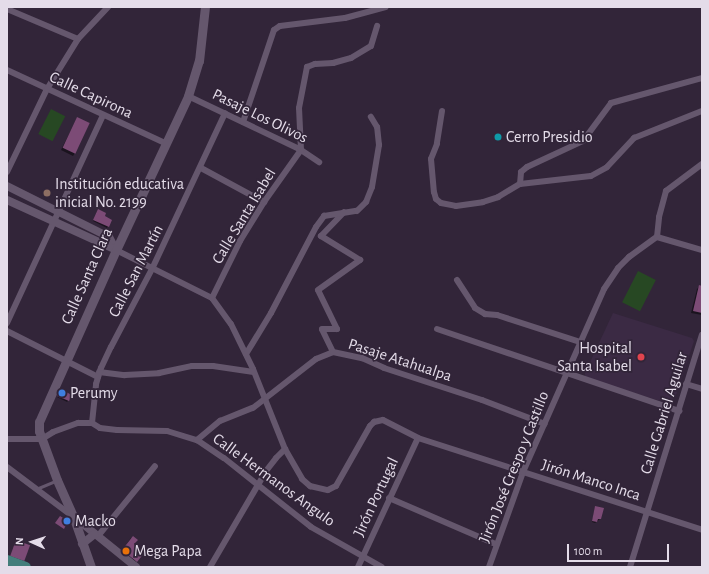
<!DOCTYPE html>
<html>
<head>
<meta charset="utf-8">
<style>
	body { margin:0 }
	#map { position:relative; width:709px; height:574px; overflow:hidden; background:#322539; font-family:"Alegreya Sans",sans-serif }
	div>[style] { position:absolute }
	.built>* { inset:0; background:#3b2a44 }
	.green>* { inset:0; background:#274823; transform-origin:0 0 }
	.shadow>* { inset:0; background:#0007; transform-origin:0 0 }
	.building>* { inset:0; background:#7c4b76; transform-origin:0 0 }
	.service>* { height:3px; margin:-1.5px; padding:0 1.5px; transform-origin:1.5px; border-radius:1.5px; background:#65576d }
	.minor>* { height:6px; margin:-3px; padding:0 3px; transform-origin:3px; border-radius:3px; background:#65576d }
	.tertiary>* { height:8px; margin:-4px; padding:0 4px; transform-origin:4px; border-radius:4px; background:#65576d }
	.secondary>* { height:9px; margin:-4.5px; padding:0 4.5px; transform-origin:4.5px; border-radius:4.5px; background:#65576d }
	.primary>* { height:10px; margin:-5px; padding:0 5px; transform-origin:5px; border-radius:5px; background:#437e7b }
	.dots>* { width:11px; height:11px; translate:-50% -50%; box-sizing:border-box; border:2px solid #322539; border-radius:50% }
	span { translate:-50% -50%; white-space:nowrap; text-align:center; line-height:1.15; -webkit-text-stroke:3.5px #322539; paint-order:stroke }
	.street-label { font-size:16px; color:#e4dce9 }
	.poi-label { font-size:16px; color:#e4dce9 }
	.left { translate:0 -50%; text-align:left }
	.right { translate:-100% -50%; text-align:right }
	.frame { position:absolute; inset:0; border:8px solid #e4dce9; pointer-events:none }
	.north { position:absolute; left:12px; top:522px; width:40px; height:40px; -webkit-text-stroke:3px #322539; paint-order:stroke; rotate:273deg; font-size:11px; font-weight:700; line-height:16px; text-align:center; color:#e4dce9 }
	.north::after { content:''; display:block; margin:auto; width:14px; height:18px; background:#e4dce9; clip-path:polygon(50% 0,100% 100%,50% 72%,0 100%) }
	.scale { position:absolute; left:567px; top:544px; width:102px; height:18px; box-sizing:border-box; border:2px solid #e4dce9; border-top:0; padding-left:5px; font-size:12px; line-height:14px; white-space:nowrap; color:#e4dce9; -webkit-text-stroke:3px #322539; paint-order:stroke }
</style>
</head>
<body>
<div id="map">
	<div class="built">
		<i style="clip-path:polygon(613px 313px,692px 338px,694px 341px,674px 401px,670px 404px,585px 378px,585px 373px)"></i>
	</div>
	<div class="green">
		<i style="left:51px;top:109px;width:16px;height:28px;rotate:27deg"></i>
		<i style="left:638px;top:271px;width:20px;height:35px;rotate:27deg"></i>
	</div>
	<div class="shadow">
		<i style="clip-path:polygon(77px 118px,75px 153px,73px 156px,61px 150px)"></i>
		<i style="clip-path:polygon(97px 212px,103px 217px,108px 226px,107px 228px,93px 221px)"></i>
		<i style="clip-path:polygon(699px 287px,702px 287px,702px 315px,691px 313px,697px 289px)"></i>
		<i style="left:61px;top:390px;width:11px;height:8px;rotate:27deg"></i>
		<i style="clip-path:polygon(595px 507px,600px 519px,595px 523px,592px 522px)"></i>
		<i style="clip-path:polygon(131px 538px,133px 544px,143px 553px,135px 563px,121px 552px)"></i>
	</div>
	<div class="building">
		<i style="left:77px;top:117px;width:14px;height:34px;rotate:25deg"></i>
		<i style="clip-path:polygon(98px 209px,106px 213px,105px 216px,112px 220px,109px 227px,93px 220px)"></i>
		<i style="clip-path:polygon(699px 285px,702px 286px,702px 313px,693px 311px)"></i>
		<i style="clip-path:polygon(60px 389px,72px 395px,69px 401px,57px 396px)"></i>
		<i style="clip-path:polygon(595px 506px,604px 508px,601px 519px,598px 519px,597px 522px,592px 521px)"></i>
		<i style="clip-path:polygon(60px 516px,68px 521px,64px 529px,55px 523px)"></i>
		<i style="clip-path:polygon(133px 536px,138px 540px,134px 544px,145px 552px,137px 562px,122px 550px)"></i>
		<i style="left:16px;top:540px;width:15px;height:17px;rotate:20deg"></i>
	</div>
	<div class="service">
		<i style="left:36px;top:489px;width:23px;rotate:-23deg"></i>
	</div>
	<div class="minor">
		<i style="left:7px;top:9px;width:77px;rotate:22.9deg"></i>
		<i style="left:7px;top:70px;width:174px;rotate:24.8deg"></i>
		<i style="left:188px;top:96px;width:125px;rotate:25.5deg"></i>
		<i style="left:301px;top:150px;width:22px;rotate:34deg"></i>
		<i style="left:442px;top:111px;width:33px;rotate:99deg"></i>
		<i style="left:437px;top:144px;width:16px;rotate:112deg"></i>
		<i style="left:431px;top:159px;width:33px;rotate:85deg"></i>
		<i style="left:434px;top:192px;width:7px;rotate:74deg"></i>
		<i style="left:436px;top:199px;width:6px;rotate:39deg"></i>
		<i style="left:441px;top:203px;width:15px;rotate:11deg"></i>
		<i style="left:456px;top:206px;width:27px;rotate:-8deg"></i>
		<i style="left:483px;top:202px;width:16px;rotate:-18deg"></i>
		<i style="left:498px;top:197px;width:26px;rotate:-31deg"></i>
		<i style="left:520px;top:184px;width:71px;rotate:-6.4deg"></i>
		<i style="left:591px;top:176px;width:18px;rotate:-29deg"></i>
		<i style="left:607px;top:167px;width:40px;rotate:-47deg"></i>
		<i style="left:634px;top:138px;width:73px;rotate:-21.7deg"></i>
		<i style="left:243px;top:122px;width:97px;rotate:-71.4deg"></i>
		<i style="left:274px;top:30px;width:7px;rotate:-34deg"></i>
		<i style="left:280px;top:26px;width:65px;rotate:-7deg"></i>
		<i style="left:345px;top:18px;width:42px;rotate:-15deg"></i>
		<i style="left:201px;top:168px;width:72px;rotate:28.4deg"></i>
		<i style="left:7px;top:172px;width:92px;rotate:-64.3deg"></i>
		<i style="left:47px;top:89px;width:59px;rotate:-58.2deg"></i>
		<i style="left:78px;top:39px;width:44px;rotate:-46.8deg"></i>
		<i style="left:520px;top:184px;width:12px;rotate:-85deg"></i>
		<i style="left:521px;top:172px;width:8px;rotate:-40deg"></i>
		<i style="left:527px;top:167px;width:62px;rotate:-24.9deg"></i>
		<i style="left:583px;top:141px;width:47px;rotate:-53.6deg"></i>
		<i style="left:611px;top:103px;width:94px;rotate:-15.4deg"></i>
		<i style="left:657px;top:237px;width:47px;rotate:16.1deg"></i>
		<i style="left:116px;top:250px;width:107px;rotate:26.6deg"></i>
		<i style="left:212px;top:298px;width:32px;rotate:54deg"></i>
		<i style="left:231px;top:324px;width:50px;rotate:63.9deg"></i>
		<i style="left:253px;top:369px;width:86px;rotate:68.2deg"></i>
		<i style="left:285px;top:449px;width:34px;rotate:60deg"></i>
		<i style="left:302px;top:479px;width:11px;rotate:41deg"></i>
		<i style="left:310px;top:486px;width:18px;rotate:13deg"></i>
		<i style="left:328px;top:490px;width:9px;rotate:-27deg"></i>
		<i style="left:336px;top:486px;width:69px;rotate:-60.5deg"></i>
		<i style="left:370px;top:426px;width:6px;rotate:-45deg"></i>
		<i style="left:374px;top:422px;width:9px;rotate:-13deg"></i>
		<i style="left:383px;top:420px;width:39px;rotate:27deg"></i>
		<i style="left:418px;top:438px;width:299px;rotate:17.9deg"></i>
		<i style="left:457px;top:280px;width:33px;rotate:57deg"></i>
		<i style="left:475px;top:308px;width:12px;rotate:31deg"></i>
		<i style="left:485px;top:314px;width:12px;rotate:5deg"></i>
		<i style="left:497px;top:315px;width:87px;rotate:18deg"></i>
		<i style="left:212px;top:298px;width:64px;rotate:-63.8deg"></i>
		<i style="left:240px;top:241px;width:46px;rotate:-58.4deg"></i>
		<i style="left:264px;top:202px;width:64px;rotate:-54.6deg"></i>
		<i style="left:301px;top:150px;width:42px;rotate:-92.7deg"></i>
		<i style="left:299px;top:108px;width:42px;rotate:-79deg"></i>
		<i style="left:307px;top:67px;width:9px;rotate:-21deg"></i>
		<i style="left:315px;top:64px;width:18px;rotate:-3deg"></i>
		<i style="left:333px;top:63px;width:19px;rotate:-16deg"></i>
		<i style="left:351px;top:58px;width:23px;rotate:-31deg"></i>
		<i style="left:371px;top:46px;width:21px;rotate:-73deg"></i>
		<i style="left:7px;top:323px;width:229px;rotate:-65.2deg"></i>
		<i style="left:437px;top:329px;width:256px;rotate:18.7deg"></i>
		<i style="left:7px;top:331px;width:102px;rotate:26.8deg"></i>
		<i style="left:333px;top:352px;width:25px;rotate:-116deg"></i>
		<i style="left:322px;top:329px;width:15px"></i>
		<i style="left:337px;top:329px;width:43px;rotate:-116deg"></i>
		<i style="left:318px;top:290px;width:52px;rotate:-35.5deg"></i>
		<i style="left:360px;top:260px;width:46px;rotate:-148.4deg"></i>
		<i style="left:321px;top:236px;width:33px;rotate:-46deg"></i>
		<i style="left:246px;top:354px;width:48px;rotate:-58.6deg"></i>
		<i style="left:271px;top:313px;width:97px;rotate:-62.4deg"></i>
		<i style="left:316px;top:227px;width:14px;rotate:-54deg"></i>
		<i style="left:324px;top:216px;width:33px;rotate:-9deg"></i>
		<i style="left:357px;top:211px;width:13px;rotate:-45deg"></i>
		<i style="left:366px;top:202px;width:16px;rotate:-68deg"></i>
		<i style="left:372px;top:187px;width:43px;rotate:-80.5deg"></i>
		<i style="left:379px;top:145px;width:18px;rotate:-96deg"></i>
		<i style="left:377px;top:127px;width:12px;rotate:-121deg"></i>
		<i style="left:99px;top:372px;width:26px;rotate:7deg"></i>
		<i style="left:125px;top:375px;width:34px;rotate:-3deg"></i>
		<i style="left:159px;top:373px;width:34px;rotate:-12deg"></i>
		<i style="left:192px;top:366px;width:21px"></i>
		<i style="left:213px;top:366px;width:41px;rotate:8.3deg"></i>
		<i style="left:686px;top:384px;width:17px;rotate:17deg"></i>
		<i style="left:92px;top:423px;width:39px;rotate:-84deg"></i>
		<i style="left:96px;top:384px;width:17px;rotate:-73deg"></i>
		<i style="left:101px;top:368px;width:23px;rotate:-65deg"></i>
		<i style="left:111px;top:347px;width:88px;rotate:-62.3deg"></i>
		<i style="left:152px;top:269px;width:172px;rotate:-64.9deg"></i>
		<i style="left:7px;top:439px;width:35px"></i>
		<i style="left:42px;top:439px;width:13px;rotate:-32deg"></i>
		<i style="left:53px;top:432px;width:27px;rotate:-20deg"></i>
		<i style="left:78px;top:423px;width:14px"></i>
		<i style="left:92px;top:423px;width:9px;rotate:32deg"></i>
		<i style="left:100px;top:428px;width:17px;rotate:7deg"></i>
		<i style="left:117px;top:430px;width:50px;rotate:1.1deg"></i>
		<i style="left:167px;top:431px;width:31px;rotate:17deg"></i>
		<i style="left:197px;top:440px;width:32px;rotate:34deg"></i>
		<i style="left:224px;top:458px;width:111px;rotate:38.4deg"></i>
		<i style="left:311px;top:527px;width:81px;rotate:29.4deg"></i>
		<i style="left:197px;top:440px;width:30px;rotate:-40deg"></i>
		<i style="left:220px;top:421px;width:35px;rotate:-22deg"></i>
		<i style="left:253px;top:408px;width:80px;rotate:-37.9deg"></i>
		<i style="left:316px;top:359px;width:18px;rotate:-22deg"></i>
		<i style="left:333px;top:352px;width:30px;rotate:12deg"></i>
		<i style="left:362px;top:358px;width:24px;rotate:24deg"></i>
		<i style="left:384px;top:368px;width:103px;rotate:18.1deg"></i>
		<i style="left:482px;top:400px;width:67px;rotate:20.9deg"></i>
		<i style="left:7px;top:467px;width:80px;rotate:36.9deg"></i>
		<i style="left:389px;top:498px;width:116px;rotate:23.3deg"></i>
		<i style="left:98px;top:536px;width:90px;rotate:-50.8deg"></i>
		<i style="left:210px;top:567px;width:111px;rotate:-59.7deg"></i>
		<i style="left:266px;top:471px;width:16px;rotate:-52deg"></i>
		<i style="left:276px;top:458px;width:13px;rotate:-45deg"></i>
		<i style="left:358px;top:567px;width:142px;rotate:-65.1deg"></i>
		<i style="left:489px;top:567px;width:101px;rotate:-70.3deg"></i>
		<i style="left:523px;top:472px;width:200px;rotate:-66.1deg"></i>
		<i style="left:604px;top:289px;width:25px;rotate:-56deg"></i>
		<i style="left:618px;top:268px;width:16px;rotate:-45deg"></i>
		<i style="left:629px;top:257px;width:34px;rotate:-36deg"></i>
		<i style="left:657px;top:237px;width:20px;rotate:-84deg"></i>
		<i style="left:659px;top:217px;width:27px;rotate:-75deg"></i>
		<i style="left:666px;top:191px;width:45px;rotate:-36.9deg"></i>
		<i style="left:630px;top:567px;width:243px;rotate:-72.8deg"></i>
	</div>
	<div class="tertiary">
		<i style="left:7px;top:186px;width:114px;rotate:26.6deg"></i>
		<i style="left:109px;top:237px;width:15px;rotate:62deg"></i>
		<i style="left:7px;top:200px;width:120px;rotate:24.6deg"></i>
		<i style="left:73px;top:516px;width:81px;rotate:39deg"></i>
		<i style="left:82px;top:544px;width:16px;rotate:-38deg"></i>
	</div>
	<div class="secondary">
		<i style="left:91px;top:567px;width:54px;rotate:-109.4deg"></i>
		<i style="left:73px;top:516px;width:39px;rotate:-114deg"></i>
		<i style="left:57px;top:480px;width:52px;rotate:-110.2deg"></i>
		<i style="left:39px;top:431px;width:9px;rotate:-90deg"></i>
		<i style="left:39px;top:422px;width:188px;rotate:-65.9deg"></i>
		<i style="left:116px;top:250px;width:170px;rotate:-64.9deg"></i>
		<i style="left:188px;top:96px;width:37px;rotate:-73deg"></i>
		<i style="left:199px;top:61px;width:54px;rotate:-83.7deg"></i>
	</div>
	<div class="primary">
		<i style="left:7px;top:560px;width:20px;rotate:20deg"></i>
	</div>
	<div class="dots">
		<i style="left:498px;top:137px;background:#0f9aa8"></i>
		<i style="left:47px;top:193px;background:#8d6e63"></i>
		<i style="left:641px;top:357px;background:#e0444e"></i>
		<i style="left:62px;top:393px;background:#3f7fe0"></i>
		<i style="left:67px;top:521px;background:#3f7fe0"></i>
		<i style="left:126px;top:551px;background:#e8710a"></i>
	</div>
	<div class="street-label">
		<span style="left:91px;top:95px;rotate:25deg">Calle Capirona</span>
		<span style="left:260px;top:116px;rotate:26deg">Pasaje Los Olivos</span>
		<span style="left:244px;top:216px;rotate:-59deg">Calle Santa Isabel</span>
		<span style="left:136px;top:271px;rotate:-63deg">Calle San Martín</span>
		<span style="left:87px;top:276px;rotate:-66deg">Calle Santa Clara</span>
		<span style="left:400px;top:360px;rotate:18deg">Pasaje Atahualpa</span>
		<span style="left:664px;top:413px;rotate:-73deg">Calle Gabriel Aguilar</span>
		<span style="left:514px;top:467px;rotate:-68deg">Jirón José Crespo y Castillo</span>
		<span style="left:274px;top:480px;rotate:36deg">Calle Hermanos Angulo</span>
		<span style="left:591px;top:480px;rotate:18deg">Jirón Manco Inca</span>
		<span style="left:376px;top:497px;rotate:-65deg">Jirón Portugal</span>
	</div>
	<div class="poi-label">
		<span class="left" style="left:506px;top:137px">Cerro Presidio</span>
		<span class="left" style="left:55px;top:193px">Institución educativa<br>inicial No. 2199</span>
		<span class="right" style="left:632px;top:357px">Hospital<br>Santa Isabel</span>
		<span class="left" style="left:70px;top:393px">Perumy</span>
		<span class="left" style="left:75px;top:521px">Macko</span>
		<span class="left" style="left:134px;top:551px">Mega Papa</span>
	</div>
	<div class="frame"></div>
	<div class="north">N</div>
	<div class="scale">100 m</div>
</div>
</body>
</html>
